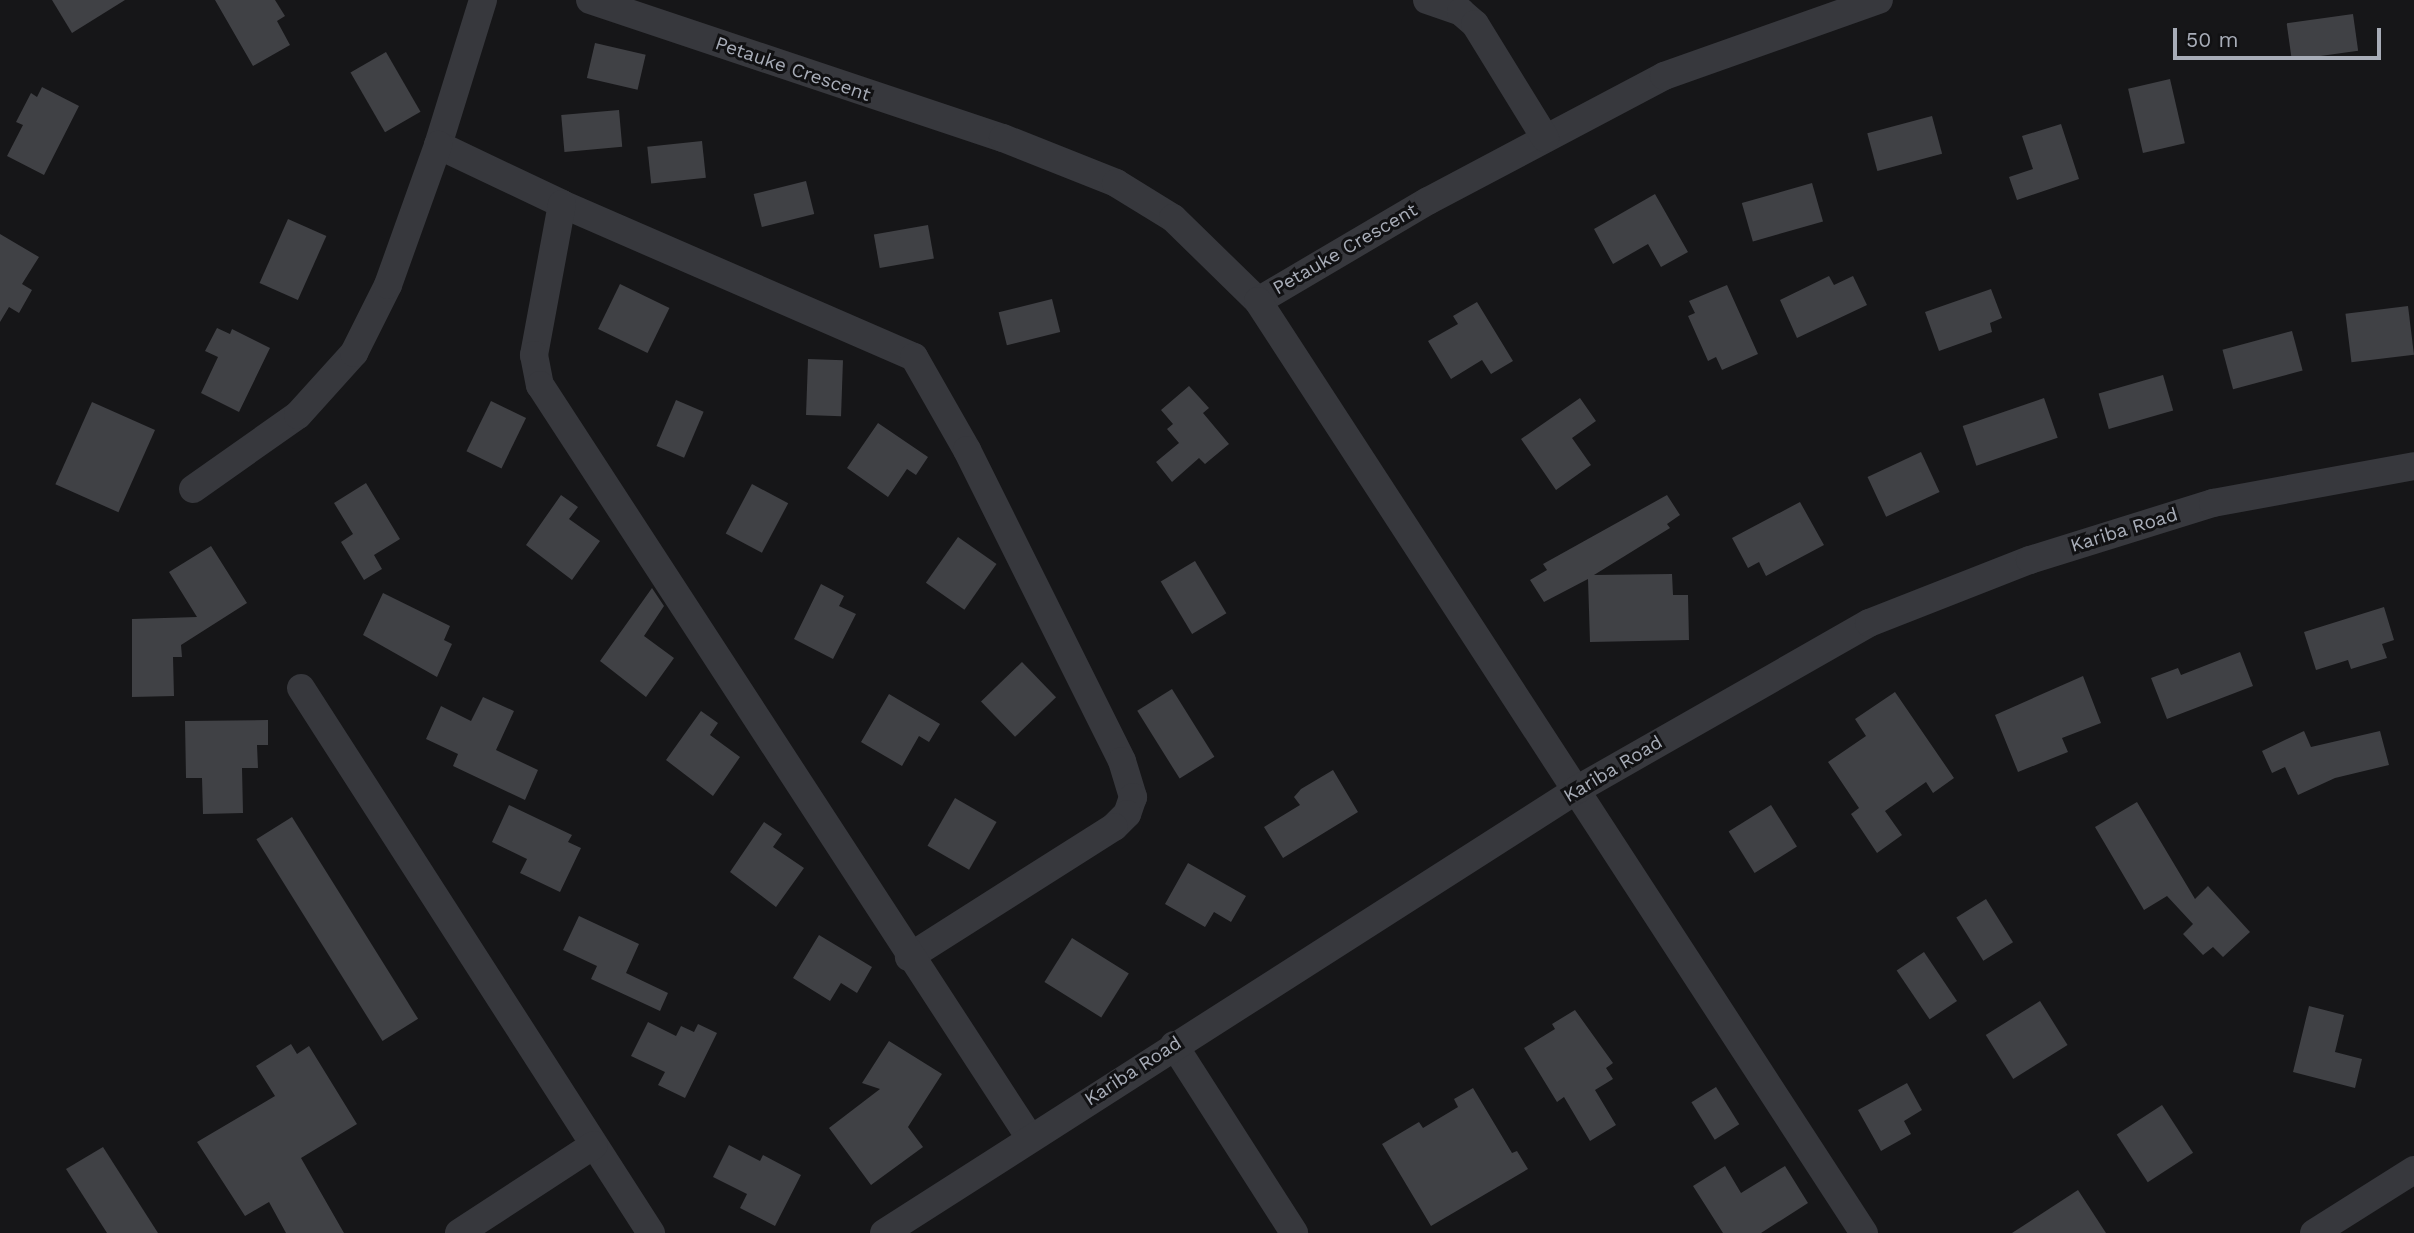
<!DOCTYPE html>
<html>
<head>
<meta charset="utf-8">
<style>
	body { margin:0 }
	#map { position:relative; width:2414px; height:1233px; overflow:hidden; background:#161618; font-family:"Work Sans",sans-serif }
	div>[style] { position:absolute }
	.building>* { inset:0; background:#404145; transform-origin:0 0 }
	.street>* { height:28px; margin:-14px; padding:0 14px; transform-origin:14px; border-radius:14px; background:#37383d }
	span { translate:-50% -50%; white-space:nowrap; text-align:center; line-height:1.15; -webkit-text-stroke:6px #111113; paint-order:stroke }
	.street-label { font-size:19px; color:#a8adb8 }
	.scale { position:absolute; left:2173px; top:28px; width:208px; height:32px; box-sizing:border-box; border:4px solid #a8adb8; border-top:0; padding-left:9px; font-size:21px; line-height:24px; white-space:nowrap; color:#a8adb8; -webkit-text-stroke:5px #111113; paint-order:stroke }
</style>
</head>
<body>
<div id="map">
	<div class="building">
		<i style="clip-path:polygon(52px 0,125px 0,72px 33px)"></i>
		<i style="clip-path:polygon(215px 0,275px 0,285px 16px,277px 21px,290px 45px,253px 66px)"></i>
		<i style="left:2353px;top:14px;width:37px;height:67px;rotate:82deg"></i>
		<i style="left:595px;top:43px;width:52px;height:36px;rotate:13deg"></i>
		<i style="left:386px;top:52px;width:69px;height:41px;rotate:60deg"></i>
		<i style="left:2170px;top:79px;width:66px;height:43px;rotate:77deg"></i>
		<i style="clip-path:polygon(42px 87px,79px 106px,44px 175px,7px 156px,23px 125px,16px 122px,31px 93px,37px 97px)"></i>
		<i style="left:619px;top:110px;width:37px;height:58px;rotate:85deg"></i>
		<i style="left:1932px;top:116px;width:39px;height:67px;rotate:75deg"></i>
		<i style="clip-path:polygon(2061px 124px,2079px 179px,2017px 200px,2009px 177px,2033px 169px,2022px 136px)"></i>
		<i style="left:702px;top:141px;width:37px;height:55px;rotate:84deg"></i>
		<i style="left:806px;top:181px;width:34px;height:54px;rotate:76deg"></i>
		<i style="left:1812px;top:183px;width:40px;height:73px;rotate:74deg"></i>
		<i style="clip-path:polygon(1655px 194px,1688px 252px,1661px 267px,1648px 244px,1613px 264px,1594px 229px)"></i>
		<i style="left:288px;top:219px;width:42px;height:70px;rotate:24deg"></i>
		<i style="left:928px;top:225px;width:34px;height:55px;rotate:80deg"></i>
		<i style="clip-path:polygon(0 234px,39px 257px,22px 284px,32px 290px,19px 313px,9px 307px,0 322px)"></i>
		<i style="clip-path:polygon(1829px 276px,1834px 285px,1853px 276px,1867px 305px,1797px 338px,1780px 300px)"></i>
		<i style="left:620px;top:284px;width:55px;height:50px;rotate:26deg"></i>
		<i style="clip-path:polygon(1727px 285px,1758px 354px,1722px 370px,1716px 357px,1708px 361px,1688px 316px,1695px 313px,1689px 301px)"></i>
		<i style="clip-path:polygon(1991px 289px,2002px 318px,1990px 323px,1992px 332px,1939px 351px,1925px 312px)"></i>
		<i style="left:1052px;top:299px;width:34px;height:55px;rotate:76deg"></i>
		<i style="clip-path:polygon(1477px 302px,1513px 361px,1491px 374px,1482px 360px,1451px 379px,1428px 341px,1458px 324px,1453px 316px)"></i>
		<i style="left:2408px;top:306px;width:49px;height:63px;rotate:83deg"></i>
		<i style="clip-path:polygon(217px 328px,230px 334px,232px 329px,270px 348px,239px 412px,201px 393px,218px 357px,205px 351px)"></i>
		<i style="left:2292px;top:331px;width:41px;height:72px;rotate:75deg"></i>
		<i style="left:808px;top:359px;width:35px;height:56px;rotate:2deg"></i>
		<i style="left:2163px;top:375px;width:37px;height:67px;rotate:74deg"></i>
		<i style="clip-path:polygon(1189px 386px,1209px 408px,1203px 413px,1229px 444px,1205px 464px,1199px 458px,1172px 482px,1156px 462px,1179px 443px,1167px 429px,1173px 424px,1161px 410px)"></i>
		<i style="clip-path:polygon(1580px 398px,1596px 421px,1572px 438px,1591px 465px,1556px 490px,1521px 439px)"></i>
		<i style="left:2044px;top:398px;width:42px;height:86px;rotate:71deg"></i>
		<i style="left:676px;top:400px;width:30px;height:50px;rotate:23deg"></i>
		<i style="left:491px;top:401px;width:39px;height:56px;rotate:26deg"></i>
		<i style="left:92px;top:402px;width:69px;height:90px;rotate:24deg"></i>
		<i style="clip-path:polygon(878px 423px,928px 457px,916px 475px,907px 469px,888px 497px,847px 468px)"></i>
		<i style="left:1921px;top:452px;width:44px;height:59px;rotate:65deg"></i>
		<i style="clip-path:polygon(366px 483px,400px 539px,374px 555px,382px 569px,364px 580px,341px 542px,353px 534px,334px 503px)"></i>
		<i style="left:752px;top:484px;width:41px;height:56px;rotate:28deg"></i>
		<i style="clip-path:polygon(561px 495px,578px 507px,569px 519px,600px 541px,572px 580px,526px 545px)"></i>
		<i style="clip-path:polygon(1667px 495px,1680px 515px,1667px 524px,1670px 528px,1594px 575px,1672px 574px,1673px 595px,1688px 595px,1689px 640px,1590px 642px,1588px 579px,1544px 602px,1530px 580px,1547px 570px,1543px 564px)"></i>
		<i style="clip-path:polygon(1800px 502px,1824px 545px,1766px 576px,1759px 562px,1748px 568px,1732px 538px)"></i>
		<i style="left:958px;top:537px;width:47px;height:56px;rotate:35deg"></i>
		<i style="clip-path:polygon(211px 546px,247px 603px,181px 645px,182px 657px,173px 657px,174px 696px,132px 697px,132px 619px,197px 617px,169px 572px)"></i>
		<i style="left:1195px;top:561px;width:61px;height:40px;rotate:59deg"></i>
		<i style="clip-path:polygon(821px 584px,844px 596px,839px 606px,856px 614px,833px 659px,794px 639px)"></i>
		<i style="clip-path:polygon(652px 588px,664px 606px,644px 636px,674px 658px,646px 697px,600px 661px)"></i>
		<i style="clip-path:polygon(383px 593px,450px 626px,444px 640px,452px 644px,437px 677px,363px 635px)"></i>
		<i style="clip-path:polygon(2384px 607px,2394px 640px,2382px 644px,2387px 658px,2351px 669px,2348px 660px,2316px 670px,2304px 632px)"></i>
		<i style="clip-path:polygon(2240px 652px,2253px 686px,2167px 719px,2151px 678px,2178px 668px,2181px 675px)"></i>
		<i style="left:1022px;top:662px;width:49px;height:57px;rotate:46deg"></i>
		<i style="clip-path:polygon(2083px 676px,2101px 723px,2062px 738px,2068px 752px,2018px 772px,1995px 715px)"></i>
		<i style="left:1172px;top:689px;width:80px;height:41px;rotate:58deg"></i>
		<i style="clip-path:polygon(1895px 692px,1954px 778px,1933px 793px,1926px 782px,1885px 811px,1902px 835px,1877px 853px,1851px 814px,1859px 808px,1828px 762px,1866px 736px,1855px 719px)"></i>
		<i style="clip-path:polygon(889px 694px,940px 724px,929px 742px,919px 736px,902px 766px,861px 742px)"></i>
		<i style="clip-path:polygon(483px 697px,514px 711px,496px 750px,538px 770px,525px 800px,453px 766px,458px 754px,426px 739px,441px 706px,471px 721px)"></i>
		<i style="clip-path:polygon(701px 711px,718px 723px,710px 735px,740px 757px,713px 796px,666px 760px)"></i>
		<i style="clip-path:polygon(268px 720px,268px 745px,257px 745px,258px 768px,242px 768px,243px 813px,203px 814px,202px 778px,186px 778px,185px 721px)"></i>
		<i style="clip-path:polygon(2304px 731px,2311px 747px,2380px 731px,2389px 765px,2335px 778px,2298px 795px,2285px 767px,2272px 773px,2262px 751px)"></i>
		<i style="clip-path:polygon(1333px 770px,1358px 812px,1283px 858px,1264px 827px,1300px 805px,1294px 797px,1301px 789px)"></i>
		<i style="left:955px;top:798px;width:48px;height:55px;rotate:30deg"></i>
		<i style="clip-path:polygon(2137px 802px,2195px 899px,2208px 886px,2250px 932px,2223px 957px,2213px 947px,2203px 955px,2183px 934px,2193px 924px,2167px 896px,2144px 910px,2095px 827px)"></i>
		<i style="clip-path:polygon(509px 805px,572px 835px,568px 842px,581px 848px,560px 892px,520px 873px,527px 859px,492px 842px)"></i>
		<i style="left:1771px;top:805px;width:49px;height:50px;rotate:58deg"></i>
		<i style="left:292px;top:817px;width:238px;height:42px;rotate:58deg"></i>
		<i style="clip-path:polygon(764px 822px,782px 834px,773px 847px,804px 868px,776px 907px,730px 872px)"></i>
		<i style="clip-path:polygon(1188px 863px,1246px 896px,1231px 922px,1214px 912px,1205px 927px,1165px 904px)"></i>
		<i style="left:1986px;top:899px;width:51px;height:35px;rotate:58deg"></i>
		<i style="clip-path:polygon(579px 916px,639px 944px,626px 973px,668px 993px,660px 1011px,591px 979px,597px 966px,563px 950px)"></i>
		<i style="clip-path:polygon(819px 935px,872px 967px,857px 993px,841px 983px,830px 1001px,793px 978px)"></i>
		<i style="left:1072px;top:938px;width:67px;height:52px;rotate:32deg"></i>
		<i style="left:1924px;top:952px;width:59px;height:33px;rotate:56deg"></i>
		<i style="left:2040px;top:1001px;width:52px;height:64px;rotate:58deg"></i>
		<i style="clip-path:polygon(2309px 1006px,2344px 1015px,2335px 1052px,2362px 1059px,2355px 1088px,2293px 1072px)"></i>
		<i style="clip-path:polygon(1575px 1010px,1613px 1063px,1606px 1068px,1613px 1079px,1595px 1090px,1616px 1125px,1590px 1141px,1564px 1097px,1557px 1102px,1524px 1048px,1555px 1029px,1552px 1024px)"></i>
		<i style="clip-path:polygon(648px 1022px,676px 1036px,681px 1026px,694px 1032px,698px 1024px,717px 1033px,685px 1098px,658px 1085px,665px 1072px,631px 1056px)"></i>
		<i style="clip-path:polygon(889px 1041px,942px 1074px,908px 1127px,923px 1147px,871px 1185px,829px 1128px,880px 1089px,862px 1083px)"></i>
		<i style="clip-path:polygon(291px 1044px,297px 1054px,309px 1046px,357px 1124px,301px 1158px,344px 1233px,286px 1233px,269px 1202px,245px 1216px,197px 1142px,275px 1096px,256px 1066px)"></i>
		<i style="clip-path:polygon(1907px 1083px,1922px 1110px,1904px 1121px,1911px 1134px,1881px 1151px,1858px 1110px)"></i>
		<i style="left:1716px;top:1087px;width:44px;height:29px;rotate:58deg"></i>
		<i style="clip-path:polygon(1473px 1088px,1512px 1153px,1517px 1151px,1528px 1169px,1431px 1226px,1382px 1144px,1419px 1122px,1423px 1128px,1458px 1107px,1454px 1099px)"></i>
		<i style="left:2162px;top:1105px;width:57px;height:54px;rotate:57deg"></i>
		<i style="clip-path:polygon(729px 1145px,760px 1161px,763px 1155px,801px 1175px,775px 1226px,740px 1208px,747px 1194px,713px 1177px)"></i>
		<i style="clip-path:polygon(103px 1147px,158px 1233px,107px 1233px,66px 1169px)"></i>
		<i style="clip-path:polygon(1725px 1166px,1741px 1193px,1785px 1166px,1808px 1203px,1761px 1233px,1723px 1233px,1693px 1186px)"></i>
		<i style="clip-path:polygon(2078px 1190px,2106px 1233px,2012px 1233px)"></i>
	</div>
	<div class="street">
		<i style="left:483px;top:0;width:152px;rotate:107.2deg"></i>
		<i style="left:438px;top:145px;width:137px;rotate:25.4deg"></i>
		<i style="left:562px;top:204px;width:384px;rotate:23.5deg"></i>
		<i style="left:914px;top:357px;width:107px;rotate:60.3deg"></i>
		<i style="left:967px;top:450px;width:347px;rotate:63.5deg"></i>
		<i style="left:1122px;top:761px;width:38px;rotate:73deg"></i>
		<i style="left:1133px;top:797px;width:18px;rotate:109deg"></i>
		<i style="left:1127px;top:814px;width:18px;rotate:135deg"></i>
		<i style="left:1114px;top:827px;width:243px;rotate:147.6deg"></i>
		<i style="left:590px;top:0;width:435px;rotate:18.5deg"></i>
		<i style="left:1003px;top:138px;width:122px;rotate:21.7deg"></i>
		<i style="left:1116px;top:183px;width:67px;rotate:31.6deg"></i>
		<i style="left:1173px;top:218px;width:119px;rotate:44.3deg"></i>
		<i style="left:1258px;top:301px;width:197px;rotate:-30.5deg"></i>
		<i style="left:1428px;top:201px;width:267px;rotate:-27.9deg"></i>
		<i style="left:1664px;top:76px;width:228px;rotate:-19.5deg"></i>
		<i style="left:1427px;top:0;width:36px;rotate:19deg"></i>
		<i style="left:1461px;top:12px;width:18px;rotate:41deg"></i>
		<i style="left:1475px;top:24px;width:134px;rotate:58.4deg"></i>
		<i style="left:562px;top:204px;width:154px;rotate:100.5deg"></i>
		<i style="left:534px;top:355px;width:31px;rotate:79deg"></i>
		<i style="left:540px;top:385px;width:898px;rotate:56.95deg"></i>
		<i style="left:1258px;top:301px;width:1112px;rotate:56.97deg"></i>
		<i style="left:193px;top:489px;width:128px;rotate:-35.2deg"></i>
		<i style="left:298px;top:415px;width:84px;rotate:-47.9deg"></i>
		<i style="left:354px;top:353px;width:76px;rotate:-63.4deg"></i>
		<i style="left:388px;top:285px;width:149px;rotate:-70.3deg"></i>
		<i style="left:301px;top:688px;width:648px;rotate:57.29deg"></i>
		<i style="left:1174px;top:1045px;width:223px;rotate:57.4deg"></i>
		<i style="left:459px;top:1233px;width:161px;rotate:-33.1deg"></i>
		<i style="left:884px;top:1233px;width:824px;rotate:-32.61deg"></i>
		<i style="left:1578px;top:789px;width:335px;rotate:-29.7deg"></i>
		<i style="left:1869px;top:623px;width:173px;rotate:-21.4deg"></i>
		<i style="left:2030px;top:560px;width:192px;rotate:-17.3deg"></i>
		<i style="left:2213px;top:503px;width:204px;rotate:-10.4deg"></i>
		<i style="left:2314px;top:1233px;width:118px;rotate:-32.2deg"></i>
	</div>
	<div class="street-label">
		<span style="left:793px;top:69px;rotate:19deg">Petauke Crescent</span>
		<span style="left:1345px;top:249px;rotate:-30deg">Petauke Crescent</span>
		<span style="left:2124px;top:530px;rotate:-17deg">Kariba Road</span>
		<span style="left:1613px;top:769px;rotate:-31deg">Kariba Road</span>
		<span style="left:1133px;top:1071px;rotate:-33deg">Kariba Road</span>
	</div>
	<div class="scale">50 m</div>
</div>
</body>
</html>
